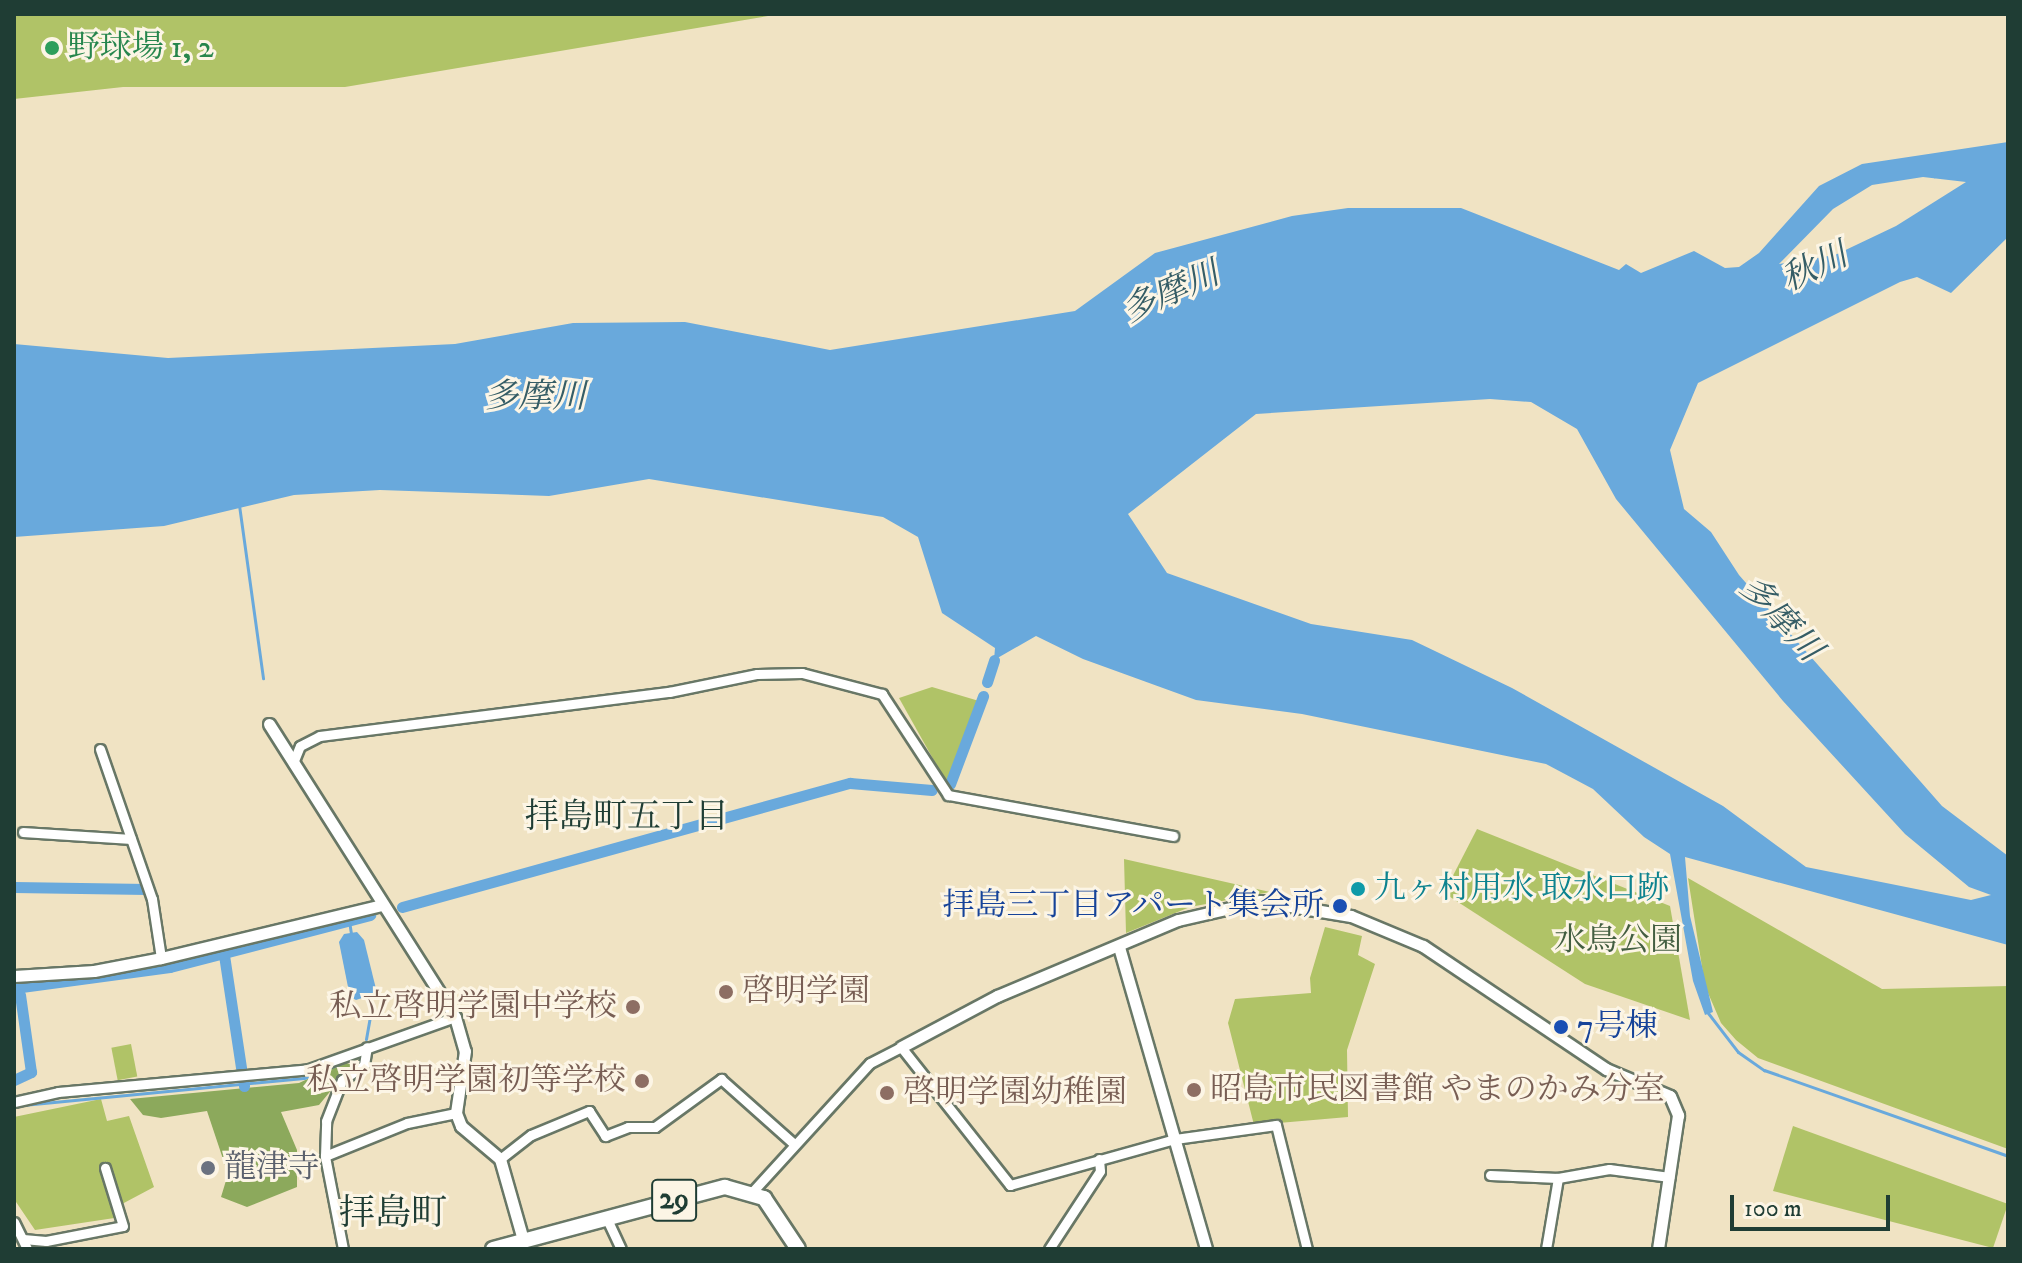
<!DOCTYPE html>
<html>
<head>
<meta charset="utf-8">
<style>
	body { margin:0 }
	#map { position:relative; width:2022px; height:1263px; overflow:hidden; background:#f0e3c3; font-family:"IM FELL DW Pica","Noto Serif JP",serif }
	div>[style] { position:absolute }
	.green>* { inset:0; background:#b0c367; transform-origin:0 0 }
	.forest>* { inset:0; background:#8ca95c }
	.water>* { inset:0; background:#69a9dc }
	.stream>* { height:3px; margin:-1.5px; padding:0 1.5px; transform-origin:1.5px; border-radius:1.5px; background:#69a9dc }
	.canal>* { height:11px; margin:-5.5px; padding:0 5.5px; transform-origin:5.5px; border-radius:5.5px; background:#69a9dc }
	.roads { filter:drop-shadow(2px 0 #687766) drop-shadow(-2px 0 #687766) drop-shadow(0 2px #687766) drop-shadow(0 -2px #687766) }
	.minor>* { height:9px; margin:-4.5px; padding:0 4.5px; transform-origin:4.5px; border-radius:4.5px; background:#fff }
	.tertiary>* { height:11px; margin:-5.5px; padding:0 5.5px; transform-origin:5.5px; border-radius:5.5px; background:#fff }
	.primary>* { height:14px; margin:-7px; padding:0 7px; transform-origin:7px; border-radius:7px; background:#fff }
	.dots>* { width:22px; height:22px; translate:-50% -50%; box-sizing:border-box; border:4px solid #fcf5e5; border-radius:50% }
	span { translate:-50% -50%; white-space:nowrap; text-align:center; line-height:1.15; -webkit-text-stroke:6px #fcf5e5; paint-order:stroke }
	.shield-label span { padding:2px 6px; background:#fcf5e5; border:2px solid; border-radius:6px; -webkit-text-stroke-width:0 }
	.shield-label { font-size:30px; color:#1f3d34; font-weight:700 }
	.leisure-label { font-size:32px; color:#27864d }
	.left { translate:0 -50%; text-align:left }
	.culture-label { font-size:32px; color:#0d838f }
	.transit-label { font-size:32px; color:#164399 }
	.right { translate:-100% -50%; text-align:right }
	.park-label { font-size:32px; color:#435e41 }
	.education-label { font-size:32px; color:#785e54 }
	.worship-label { font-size:32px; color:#5b616d }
	.water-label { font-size:34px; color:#355d66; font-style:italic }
	.neighbourhood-label { font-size:34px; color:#1f3d34 }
	.quarter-label { font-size:36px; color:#1f3d34 }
	.frame { position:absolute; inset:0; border:16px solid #1f3d34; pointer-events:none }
	.scale { position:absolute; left:1730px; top:1195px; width:160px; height:36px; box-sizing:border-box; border:4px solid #1f3d34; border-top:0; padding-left:10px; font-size:24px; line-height:28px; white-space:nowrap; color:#1f3d34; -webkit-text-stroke:6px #fcf5e5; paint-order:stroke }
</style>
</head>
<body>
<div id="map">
	<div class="green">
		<i style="clip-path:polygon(14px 14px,780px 14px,345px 87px,123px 87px,14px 99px)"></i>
		<i style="clip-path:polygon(932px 687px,979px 701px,946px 782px,899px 698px)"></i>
		<i style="clip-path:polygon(1477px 829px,1670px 906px,1690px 1020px,1585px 984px,1444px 893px)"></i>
		<i style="clip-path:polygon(1124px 859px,1270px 892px,1190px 907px,1126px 933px)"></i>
		<i style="clip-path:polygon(1688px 878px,1882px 989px,2008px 986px,2008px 1149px,1758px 1058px,1736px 1040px,1721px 1023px,1705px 986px)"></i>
		<i style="clip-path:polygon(1325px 927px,1362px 936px,1358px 955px,1375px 964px,1347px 1050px,1348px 1117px,1254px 1125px,1228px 1023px,1235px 999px,1311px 993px,1310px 978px)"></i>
		<i style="left:131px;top:1044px;width:33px;height:20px;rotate:79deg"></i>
		<i style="clip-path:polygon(101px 1099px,107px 1121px,129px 1116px,154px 1187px,122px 1204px,126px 1214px,121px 1217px,35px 1230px,14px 1199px,14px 1117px)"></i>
		<i style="clip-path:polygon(1793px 1126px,2008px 1204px,1993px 1248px,1773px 1191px)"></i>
	</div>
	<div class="forest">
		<i style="clip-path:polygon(344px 1062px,352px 1065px,319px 1105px,281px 1112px,297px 1150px,297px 1187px,247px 1207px,221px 1197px,228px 1174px,207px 1111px,161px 1118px,143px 1115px,130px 1099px,299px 1083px)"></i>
	</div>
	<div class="water">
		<i style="clip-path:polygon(evenodd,2008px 142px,2008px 237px,1951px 293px,1917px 277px,1900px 282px,1698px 383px,1670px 450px,1684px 509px,1711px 532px,1739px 575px,1942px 806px,2008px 856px,2008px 945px,1685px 857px,1690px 916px,1713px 1012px,1705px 1015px,1693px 981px,1670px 854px,1644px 837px,1593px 789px,1546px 764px,1302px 714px,1196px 700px,1083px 659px,1036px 636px,994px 660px,995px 648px,942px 613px,918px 537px,883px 517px,649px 479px,549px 496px,380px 490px,294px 495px,164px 526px,14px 537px,14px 344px,168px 358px,455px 344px,573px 323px,685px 322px,830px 350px,1075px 311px,1155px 253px,1292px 216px,1348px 208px,1461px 208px,1619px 270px,1626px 264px,1641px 273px,1694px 251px,1725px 268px,1739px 267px,1759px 253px,1819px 186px,1862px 164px,2008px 142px,1923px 177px,1966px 182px,1896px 226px,1835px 255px,1779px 264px,1833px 209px,1872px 185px,1923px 177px,2008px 142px,1490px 399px,1531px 402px,1577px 429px,1616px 499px,1783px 701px,1905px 834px,1969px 887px,1991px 895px,1971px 900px,1806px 867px,1723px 806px,1512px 688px,1412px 640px,1311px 624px,1167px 573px,1128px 514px,1256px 414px,1490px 399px)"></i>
		<i style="clip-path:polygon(357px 932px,364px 940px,377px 993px,356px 1000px,350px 997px,339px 942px,344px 934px)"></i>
	</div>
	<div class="stream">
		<i style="left:239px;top:505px;width:175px;rotate:82.1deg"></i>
		<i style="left:349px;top:921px;width:12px;rotate:81deg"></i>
		<i style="left:1708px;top:1013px;width:49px;rotate:52.4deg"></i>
		<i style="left:1738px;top:1052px;width:32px;rotate:35deg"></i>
		<i style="left:1764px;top:1070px;width:259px;rotate:19.4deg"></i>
		<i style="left:366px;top:1039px;width:28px;rotate:-80deg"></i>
		<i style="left:23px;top:1105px;width:282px;rotate:-5.5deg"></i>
		<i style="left:304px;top:1078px;width:61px;rotate:-22deg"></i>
	</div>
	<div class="canal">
		<i style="left:987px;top:682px;width:23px;rotate:-72deg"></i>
		<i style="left:950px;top:784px;width:94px;rotate:-69.4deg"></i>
		<i style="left:14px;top:887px;width:133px;rotate:0.9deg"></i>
		<i style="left:402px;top:907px;width:465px;rotate:-15.5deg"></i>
		<i style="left:850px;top:783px;width:82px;rotate:4.9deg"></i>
		<i style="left:224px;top:955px;width:114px;rotate:81.4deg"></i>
		<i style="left:14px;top:988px;width:157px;rotate:-7.7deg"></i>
		<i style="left:170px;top:967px;width:207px;rotate:-14.6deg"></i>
		<i style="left:14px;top:1080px;width:19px;rotate:-25deg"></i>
		<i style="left:31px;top:1072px;width:78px;rotate:-98.1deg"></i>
		<i style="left:244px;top:1085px;width:1px;rotate:90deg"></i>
	</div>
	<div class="roads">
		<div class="minor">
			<i style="left:100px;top:749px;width:159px;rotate:70.9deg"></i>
			<i style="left:152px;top:899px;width:60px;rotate:81.3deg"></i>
			<i style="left:293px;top:763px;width:18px;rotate:-68deg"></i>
			<i style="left:300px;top:746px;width:22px;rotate:-27deg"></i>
			<i style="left:320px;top:736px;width:352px;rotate:-7.2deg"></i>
			<i style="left:669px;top:692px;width:90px;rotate:-11.6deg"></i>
			<i style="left:757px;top:674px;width:45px;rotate:-1.3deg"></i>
			<i style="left:802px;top:673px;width:83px;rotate:14.7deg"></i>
			<i style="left:882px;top:694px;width:121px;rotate:56.8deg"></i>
			<i style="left:948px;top:795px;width:229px;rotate:10.3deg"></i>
			<i style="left:23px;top:832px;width:108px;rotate:3.7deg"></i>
			<i style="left:14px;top:1102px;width:45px;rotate:-12.8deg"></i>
			<i style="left:58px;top:1092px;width:252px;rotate:-5.2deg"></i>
			<i style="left:309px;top:1069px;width:155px;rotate:-19.6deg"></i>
			<i style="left:325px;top:1156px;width:88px;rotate:-21.9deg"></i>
			<i style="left:407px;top:1123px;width:50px;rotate:-11.5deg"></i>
			<i style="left:500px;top:1159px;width:39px;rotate:-38deg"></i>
			<i style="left:531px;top:1135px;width:63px;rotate:-22.5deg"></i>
			<i style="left:589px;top:1111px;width:30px;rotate:57deg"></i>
			<i style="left:605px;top:1136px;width:25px;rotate:-21deg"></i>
			<i style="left:628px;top:1127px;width:27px"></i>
			<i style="left:655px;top:1127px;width:82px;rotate:-36deg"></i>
			<i style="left:721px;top:1079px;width:98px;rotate:41.7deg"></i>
			<i style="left:1490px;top:1175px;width:68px;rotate:2.5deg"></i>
			<i style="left:1558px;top:1178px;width:52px;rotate:-10deg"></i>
			<i style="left:1609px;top:1169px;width:61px;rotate:7.6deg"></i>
			<i style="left:753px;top:1191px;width:173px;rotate:-47.6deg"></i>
			<i style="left:870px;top:1063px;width:35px;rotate:-27deg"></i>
			<i style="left:901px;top:1047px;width:176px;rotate:51.7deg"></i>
			<i style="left:1010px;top:1185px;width:171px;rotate:-15.6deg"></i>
			<i style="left:1175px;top:1139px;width:102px;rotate:-7.9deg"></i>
			<i style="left:1276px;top:1125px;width:128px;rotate:76deg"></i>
			<i style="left:606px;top:1217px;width:35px;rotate:65deg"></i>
			<i style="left:14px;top:1222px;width:30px;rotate:64deg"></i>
			<i style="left:23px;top:1239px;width:23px;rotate:5deg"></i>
			<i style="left:46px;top:1241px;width:78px;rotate:-11deg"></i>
			<i style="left:123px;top:1226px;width:61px;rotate:-107.2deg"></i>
			<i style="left:343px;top:1249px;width:95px;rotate:-101deg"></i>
			<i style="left:325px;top:1156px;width:35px;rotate:-88deg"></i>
			<i style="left:326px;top:1121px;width:44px;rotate:-68.7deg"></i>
			<i style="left:342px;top:1080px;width:27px;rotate:-34deg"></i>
			<i style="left:364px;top:1065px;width:18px;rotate:-81deg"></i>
			<i style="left:1049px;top:1249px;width:93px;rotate:-56.8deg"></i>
			<i style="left:1100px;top:1171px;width:12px;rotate:-95deg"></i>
			<i style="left:1546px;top:1249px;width:72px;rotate:-80.4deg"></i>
		</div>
		<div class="tertiary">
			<i style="left:269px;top:724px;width:347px;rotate:57.6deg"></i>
			<i style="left:455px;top:1017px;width:35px;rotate:74deg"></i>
			<i style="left:465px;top:1051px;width:63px;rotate:98.3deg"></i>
			<i style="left:456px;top:1113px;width:14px;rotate:69deg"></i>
			<i style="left:461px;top:1126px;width:51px;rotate:40.2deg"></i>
			<i style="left:500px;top:1159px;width:84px;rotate:74.1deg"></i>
			<i style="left:1119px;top:947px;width:314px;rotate:73.9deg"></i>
			<i style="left:14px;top:976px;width:80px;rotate:-3.6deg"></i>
			<i style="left:94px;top:971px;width:68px;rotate:-11deg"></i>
			<i style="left:161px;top:958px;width:227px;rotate:-13.5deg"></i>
			<i style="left:901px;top:1047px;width:109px;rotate:-28deg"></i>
			<i style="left:997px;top:996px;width:196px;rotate:-22.8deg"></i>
			<i style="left:1178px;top:920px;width:84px;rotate:-13deg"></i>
			<i style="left:1260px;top:901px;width:92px;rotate:9.4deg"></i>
			<i style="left:1351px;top:916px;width:78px;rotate:22.6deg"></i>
			<i style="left:1423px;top:946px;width:220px;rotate:33.9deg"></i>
			<i style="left:1606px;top:1069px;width:69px;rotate:22.9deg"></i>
			<i style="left:1670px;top:1096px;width:21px;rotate:67deg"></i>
			<i style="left:1678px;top:1115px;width:135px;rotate:98.5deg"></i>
		</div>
		<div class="primary">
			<i style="left:493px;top:1249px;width:240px;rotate:-15deg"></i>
			<i style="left:725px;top:1187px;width:41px;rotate:15.8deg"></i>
			<i style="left:764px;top:1198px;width:61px;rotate:56.3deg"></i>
		</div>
	</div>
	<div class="dots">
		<i style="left:52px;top:48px;background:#2e9e5b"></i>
		<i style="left:1358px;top:889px;background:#0f9aa8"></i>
		<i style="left:1340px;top:906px;background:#1a4fb4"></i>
		<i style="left:726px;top:992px;background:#8d6e63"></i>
		<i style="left:633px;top:1007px;background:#8d6e63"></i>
		<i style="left:1561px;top:1027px;background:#1a4fb4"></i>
		<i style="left:642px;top:1081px;background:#8d6e63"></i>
		<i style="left:1194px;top:1090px;background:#8d6e63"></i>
		<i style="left:887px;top:1093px;background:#8d6e63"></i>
		<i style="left:208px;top:1168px;background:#6b7280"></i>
	</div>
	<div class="shield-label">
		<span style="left:674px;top:1200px">29</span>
	</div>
	<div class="leisure-label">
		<span class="left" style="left:68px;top:48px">野球場 1, 2</span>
	</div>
	<div class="culture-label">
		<span class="left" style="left:1374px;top:889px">九ヶ村用水 取水口跡</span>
	</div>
	<div class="transit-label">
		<span class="right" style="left:1324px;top:906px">拝島三丁目アパート集会所</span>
		<span class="left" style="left:1577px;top:1027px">7号棟</span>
	</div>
	<div class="park-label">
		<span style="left:1618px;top:941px">水鳥公園</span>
	</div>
	<div class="education-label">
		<span class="left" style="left:742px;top:992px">啓明学園</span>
		<span class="right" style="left:617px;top:1007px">私立啓明学園中学校</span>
		<span class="right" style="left:626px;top:1081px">私立啓明学園初等学校</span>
		<span class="left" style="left:1210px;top:1090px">昭島市民図書館 やまのかみ分室</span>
		<span class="left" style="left:903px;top:1093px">啓明学園幼稚園</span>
	</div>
	<div class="worship-label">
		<span class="left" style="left:224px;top:1168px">龍津寺</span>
	</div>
	<div class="water-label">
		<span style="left:1815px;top:268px;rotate:-25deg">秋川</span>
		<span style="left:1171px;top:293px;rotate:-24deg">多摩川</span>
		<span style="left:535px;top:398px">多摩川</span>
		<span style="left:1780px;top:619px;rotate:47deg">多摩川</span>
	</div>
	<div class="neighbourhood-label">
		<span style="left:627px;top:818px">拝島町五丁目</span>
	</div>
	<div class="quarter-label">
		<span style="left:393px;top:1214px">拝島町</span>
	</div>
	<div class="frame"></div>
	<div class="scale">100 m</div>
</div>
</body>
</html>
